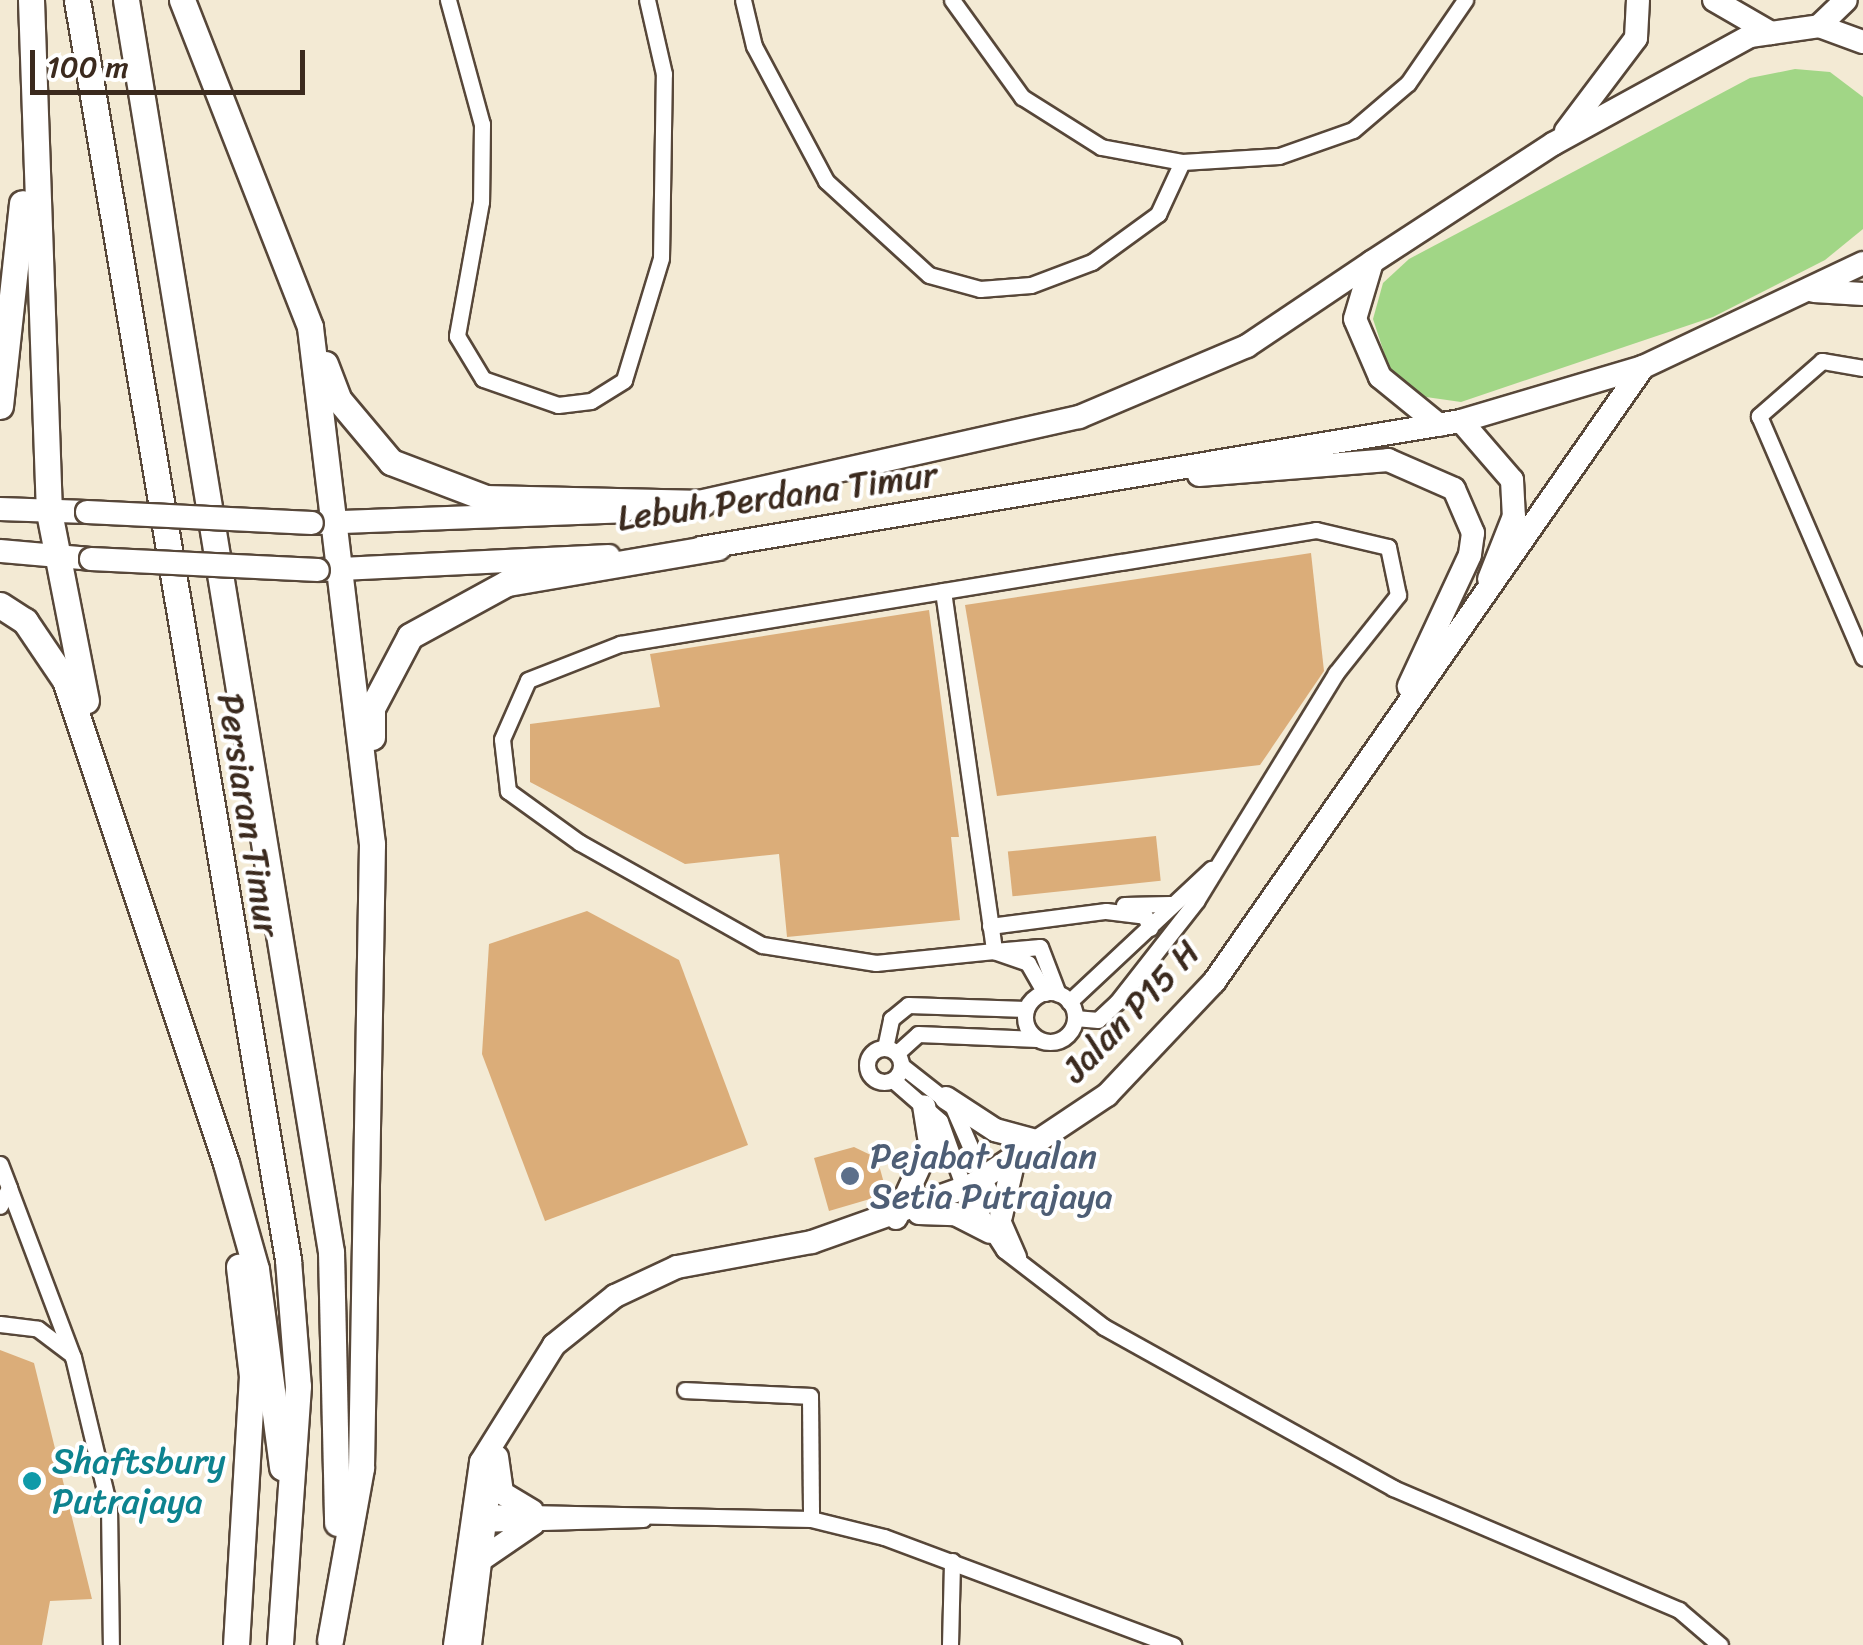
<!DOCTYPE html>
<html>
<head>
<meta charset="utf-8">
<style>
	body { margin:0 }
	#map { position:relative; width:1863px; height:1645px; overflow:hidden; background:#f3ead4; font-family:Sriracha,sans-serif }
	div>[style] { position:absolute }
	.green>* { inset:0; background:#a1d686 }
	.building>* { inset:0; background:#dbad79; transform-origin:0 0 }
	.roads { filter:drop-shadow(2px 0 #574739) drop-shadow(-2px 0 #574739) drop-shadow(0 2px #574739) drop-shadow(0 -2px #574739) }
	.street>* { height:15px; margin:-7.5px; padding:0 7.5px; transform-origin:7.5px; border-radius:7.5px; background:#fff }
	.street>.ring { margin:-7.5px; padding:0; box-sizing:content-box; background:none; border:15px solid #fff; border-radius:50% }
	.secondary>* { height:22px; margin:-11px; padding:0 11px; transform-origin:11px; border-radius:11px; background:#fff }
	.primary>* { height:25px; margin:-12.5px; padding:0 12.5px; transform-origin:12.5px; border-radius:12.5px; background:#fff }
	.bridges { filter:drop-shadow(2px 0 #574739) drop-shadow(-2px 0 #574739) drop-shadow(0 2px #574739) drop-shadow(0 -2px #574739) }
	.secondary-bridge>* { height:22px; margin:-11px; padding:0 11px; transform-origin:11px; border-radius:11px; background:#fff }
	.dots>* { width:28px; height:28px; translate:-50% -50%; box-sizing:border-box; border:5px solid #fff; border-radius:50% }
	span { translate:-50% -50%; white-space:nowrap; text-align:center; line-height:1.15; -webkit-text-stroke:8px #fff; paint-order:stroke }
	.street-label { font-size:35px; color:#3b2a1e }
	.service-label { font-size:35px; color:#4e5e75 }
	.left { translate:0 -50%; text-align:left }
	.culture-label { font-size:35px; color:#0d838f }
	.scale { position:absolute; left:30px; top:50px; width:275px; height:45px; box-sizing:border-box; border:5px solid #3b2a1e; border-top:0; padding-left:12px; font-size:30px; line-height:35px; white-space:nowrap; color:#3b2a1e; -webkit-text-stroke:8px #fff; paint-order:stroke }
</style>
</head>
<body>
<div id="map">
	<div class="green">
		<i style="clip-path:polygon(1795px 69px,1830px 72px,1863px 97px,1863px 229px,1825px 260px,1713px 317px,1461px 402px,1426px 397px,1392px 377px,1373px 319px,1383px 283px,1409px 259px,1750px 78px)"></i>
	</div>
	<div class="building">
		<i style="clip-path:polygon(1311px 553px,1324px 671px,1260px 765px,997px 796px,965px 605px)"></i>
		<i style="clip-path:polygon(929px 610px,959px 837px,951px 837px,960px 920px,787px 937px,779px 854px,685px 864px,530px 782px,530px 724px,660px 707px,650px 654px)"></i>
		<i style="left:1156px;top:836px;width:45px;height:149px;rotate:84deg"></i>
		<i style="clip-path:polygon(587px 911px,679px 960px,748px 1145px,545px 1221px,482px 1054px,489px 944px)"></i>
		<i style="clip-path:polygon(854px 1147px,877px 1158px,887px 1194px,829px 1211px,814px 1158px)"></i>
		<i style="clip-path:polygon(0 1350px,34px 1363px,92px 1599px,50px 1601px,42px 1645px,0 1645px)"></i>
	</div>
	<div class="roads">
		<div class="street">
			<i style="left:448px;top:0;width:129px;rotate:74.7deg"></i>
			<i style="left:482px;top:124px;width:78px;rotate:90.7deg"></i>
			<i style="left:481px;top:202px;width:136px;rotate:100.2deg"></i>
			<i style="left:457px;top:336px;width:50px;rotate:58.8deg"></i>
			<i style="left:483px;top:379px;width:79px;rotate:19.1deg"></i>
			<i style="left:558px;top:405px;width:33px;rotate:-7deg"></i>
			<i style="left:591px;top:401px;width:39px;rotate:-32deg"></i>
			<i style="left:624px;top:380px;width:127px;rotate:-73.1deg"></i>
			<i style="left:661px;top:258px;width:184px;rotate:-89.1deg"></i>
			<i style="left:664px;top:74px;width:76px;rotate:-102.9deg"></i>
			<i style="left:743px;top:0;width:47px;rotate:76.6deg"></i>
			<i style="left:754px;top:46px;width:153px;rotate:61.9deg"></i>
			<i style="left:826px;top:181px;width:139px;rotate:42.4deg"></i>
			<i style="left:929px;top:275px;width:53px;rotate:15.4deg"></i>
			<i style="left:980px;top:289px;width:51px;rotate:-4.5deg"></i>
			<i style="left:1031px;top:285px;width:65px;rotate:-20.7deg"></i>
			<i style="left:1092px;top:262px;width:82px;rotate:-36deg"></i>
			<i style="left:1158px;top:214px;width:57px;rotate:-65.2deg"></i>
			<i style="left:952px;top:0;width:120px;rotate:54.2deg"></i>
			<i style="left:1022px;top:97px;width:93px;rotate:32.3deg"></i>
			<i style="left:1101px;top:147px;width:82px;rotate:10.5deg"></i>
			<i style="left:1182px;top:162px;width:97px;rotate:-3.5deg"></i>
			<i style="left:1279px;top:156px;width:78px;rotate:-19.4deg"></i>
			<i style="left:1353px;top:130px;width:72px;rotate:-40.5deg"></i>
			<i style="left:1408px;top:83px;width:101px;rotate:-55.5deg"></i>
			<i style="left:1863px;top:368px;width:42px;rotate:-170.3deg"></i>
			<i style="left:1822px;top:361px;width:84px;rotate:138.9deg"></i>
			<i style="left:1759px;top:416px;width:263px;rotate:66.7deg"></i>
			<i style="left:943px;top:591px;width:364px;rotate:81.9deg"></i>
			<i style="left:994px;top:951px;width:46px;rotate:-5deg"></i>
			<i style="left:1040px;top:947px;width:50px;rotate:69deg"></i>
			<i style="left:1124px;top:905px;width:46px;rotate:-1.2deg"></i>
			<i style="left:990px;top:926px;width:117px;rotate:-7.4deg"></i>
			<i style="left:1106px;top:911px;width:39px;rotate:7deg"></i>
			<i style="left:1145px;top:916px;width:13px;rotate:67deg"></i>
			<i class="ring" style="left:1025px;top:992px;width:35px;height:35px"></i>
			<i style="left:1045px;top:993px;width:34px;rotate:-120deg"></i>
			<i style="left:1028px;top:963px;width:36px;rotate:-161deg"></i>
			<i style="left:994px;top:951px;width:119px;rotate:174.2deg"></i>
			<i style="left:876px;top:963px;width:115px;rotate:-171deg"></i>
			<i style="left:762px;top:945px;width:209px;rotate:-150.7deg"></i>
			<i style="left:580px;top:843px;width:89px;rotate:-144.2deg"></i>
			<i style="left:508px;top:791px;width:52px;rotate:-96.6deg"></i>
			<i style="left:502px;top:739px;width:64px;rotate:-66.2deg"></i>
			<i style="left:528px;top:680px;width:99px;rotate:-21.4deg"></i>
			<i style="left:620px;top:644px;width:705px;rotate:-9.3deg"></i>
			<i style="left:1316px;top:530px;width:74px;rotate:13.3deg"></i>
			<i style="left:1388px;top:547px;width:49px;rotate:78.2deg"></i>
			<i style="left:1398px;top:595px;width:100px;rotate:128.5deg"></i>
			<i style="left:1336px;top:673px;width:266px;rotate:121.5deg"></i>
			<i style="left:1197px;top:900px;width:130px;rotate:128.1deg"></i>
			<i style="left:1117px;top:1002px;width:26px;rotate:137deg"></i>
			<i style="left:1098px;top:1020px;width:23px;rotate:-175deg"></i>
			<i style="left:1069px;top:1002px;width:195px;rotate:-43.1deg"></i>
			<i class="ring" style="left:867px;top:1048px;width:19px;height:19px"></i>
			<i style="left:885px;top:1048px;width:30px;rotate:-78deg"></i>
			<i style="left:891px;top:1019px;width:22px;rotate:-39deg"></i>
			<i style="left:908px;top:1005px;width:118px;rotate:1.9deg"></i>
			<i style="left:897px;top:1053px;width:28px;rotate:-42deg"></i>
			<i style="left:918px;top:1034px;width:119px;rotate:2.4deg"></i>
			<i style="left:902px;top:1066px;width:63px;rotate:38deg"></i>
			<i style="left:952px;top:1105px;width:165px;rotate:66.4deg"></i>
			<i style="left:893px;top:1080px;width:62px;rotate:41.1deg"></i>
			<i style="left:940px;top:1121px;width:71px;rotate:70.3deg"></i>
			<i style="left:964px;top:1188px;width:74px;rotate:57.2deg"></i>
			<i style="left:1004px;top:1250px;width:126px;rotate:37.6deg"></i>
			<i style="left:1104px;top:1327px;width:331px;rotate:29.1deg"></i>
			<i style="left:1393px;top:1488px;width:311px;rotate:23.1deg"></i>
			<i style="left:1679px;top:1610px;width:54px;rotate:40.5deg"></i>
			<i style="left:0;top:1164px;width:26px;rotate:69deg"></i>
			<i style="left:9px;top:1188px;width:20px;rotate:117deg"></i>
			<i style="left:9px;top:1188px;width:181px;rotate:69.3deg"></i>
			<i style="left:73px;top:1357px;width:154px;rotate:76.5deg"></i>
			<i style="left:109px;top:1507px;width:138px;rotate:89.2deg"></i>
			<i style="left:0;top:1324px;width:38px;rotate:7deg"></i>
			<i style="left:38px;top:1329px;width:41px;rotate:37.1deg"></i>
			<i style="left:685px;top:1390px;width:125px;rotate:2.7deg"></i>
			<i style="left:810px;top:1396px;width:123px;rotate:89.5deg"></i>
			<i style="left:480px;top:1512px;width:331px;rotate:1.2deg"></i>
			<i style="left:811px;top:1519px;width:75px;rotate:13.9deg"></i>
			<i style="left:884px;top:1537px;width:309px;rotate:20.5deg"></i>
			<i style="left:476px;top:1524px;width:167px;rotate:-1.7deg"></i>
			<i style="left:950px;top:1645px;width:84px;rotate:-88.6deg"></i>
		</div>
		<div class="secondary">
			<i style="left:1714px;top:0;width:66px;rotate:30.1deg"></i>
			<i style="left:1819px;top:26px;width:37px;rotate:-44deg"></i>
			<i style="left:1566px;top:131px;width:116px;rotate:-53deg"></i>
			<i style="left:1636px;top:38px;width:38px;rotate:-87deg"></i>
			<i style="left:1814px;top:291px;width:49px;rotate:3.5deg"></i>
			<i style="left:1461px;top:421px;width:78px;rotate:49.2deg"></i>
			<i style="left:1512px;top:480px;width:36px;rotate:87deg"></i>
			<i style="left:1514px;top:516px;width:68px;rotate:111.6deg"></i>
			<i style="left:1439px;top:425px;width:76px;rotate:-140.9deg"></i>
			<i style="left:1380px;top:377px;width:63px;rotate:-113.3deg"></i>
			<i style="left:1355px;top:319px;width:59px;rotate:-73.4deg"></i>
			<i style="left:1372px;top:262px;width:216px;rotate:-33.1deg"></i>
			<i style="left:1553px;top:144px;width:225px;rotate:-28.7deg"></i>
			<i style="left:1750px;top:36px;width:70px;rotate:-8.2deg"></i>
			<i style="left:1819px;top:26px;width:47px;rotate:20deg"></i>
			<i style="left:1199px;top:475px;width:190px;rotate:-4.5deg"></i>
			<i style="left:1388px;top:460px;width:72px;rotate:23.7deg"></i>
			<i style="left:1454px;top:489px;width:48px;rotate:66.6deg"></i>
			<i style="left:1473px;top:533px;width:22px;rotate:98deg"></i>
			<i style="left:1470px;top:555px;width:145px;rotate:115deg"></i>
			<i style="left:685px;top:505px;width:404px;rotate:-12.6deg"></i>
			<i style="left:1079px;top:417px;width:182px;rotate:-22.9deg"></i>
			<i style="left:1247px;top:346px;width:151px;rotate:-33.9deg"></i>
			<i style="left:0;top:509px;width:87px;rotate:2deg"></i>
			<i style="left:316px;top:523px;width:308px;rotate:-2.2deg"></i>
			<i style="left:701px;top:548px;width:771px;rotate:-9.49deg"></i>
			<i style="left:1461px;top:421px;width:190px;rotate:-16.5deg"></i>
			<i style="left:1643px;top:367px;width:243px;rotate:-25.3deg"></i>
			<i style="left:0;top:551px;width:91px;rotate:5deg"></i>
			<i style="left:321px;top:570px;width:288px;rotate:-2.8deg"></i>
			<i style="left:946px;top:1098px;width:59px;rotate:33.1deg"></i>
			<i style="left:995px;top:1130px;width:42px;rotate:15deg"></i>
			<i style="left:919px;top:1213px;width:36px;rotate:2deg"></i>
			<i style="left:955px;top:1214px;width:39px;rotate:27deg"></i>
			<i style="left:1001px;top:1216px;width:63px;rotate:-77.1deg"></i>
			<i style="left:896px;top:1218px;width:82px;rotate:-65.6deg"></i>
			<i style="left:930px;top:1143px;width:37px;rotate:-99deg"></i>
			<i style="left:497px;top:1457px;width:36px;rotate:82deg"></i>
			<i style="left:502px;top:1493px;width:35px;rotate:31deg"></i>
			<i style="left:482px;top:1559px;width:62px;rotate:-34.5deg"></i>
			<i style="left:455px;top:1645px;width:185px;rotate:-81.9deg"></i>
			<i style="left:481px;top:1462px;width:138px;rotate:-58deg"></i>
			<i style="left:554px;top:1345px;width:78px;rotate:-38.8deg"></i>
			<i style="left:615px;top:1296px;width:68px;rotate:-25.1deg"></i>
			<i style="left:677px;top:1267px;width:137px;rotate:-10.5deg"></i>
			<i style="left:812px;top:1242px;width:170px;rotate:-19.6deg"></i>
			<i style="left:972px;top:1185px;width:162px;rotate:-33.7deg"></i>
			<i style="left:1107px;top:1095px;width:156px;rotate:-46.6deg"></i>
			<i style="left:1214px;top:982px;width:750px;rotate:-55.1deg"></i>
			<i style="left:470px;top:1645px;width:158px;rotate:-83.1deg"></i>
		</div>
		<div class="primary">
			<i style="left:31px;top:0;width:512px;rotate:87.99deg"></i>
			<i style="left:49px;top:512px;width:192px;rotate:78.9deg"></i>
			<i style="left:77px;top:0;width:1278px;rotate:80.49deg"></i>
			<i style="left:288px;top:1260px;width:126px;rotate:85.5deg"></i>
			<i style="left:298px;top:1386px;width:260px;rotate:94deg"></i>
			<i style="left:126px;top:0;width:1269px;rotate:80.7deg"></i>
			<i style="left:331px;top:1252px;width:271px;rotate:88.7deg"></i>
			<i style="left:182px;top:0;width:351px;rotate:68.6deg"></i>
			<i style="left:310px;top:327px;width:521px;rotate:83.16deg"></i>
			<i style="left:372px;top:844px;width:624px;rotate:91.01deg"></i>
			<i style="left:361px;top:1468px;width:175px;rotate:100.2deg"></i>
			<i style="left:325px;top:364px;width:39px;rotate:69deg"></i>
			<i style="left:339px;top:400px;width:81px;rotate:50deg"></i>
			<i style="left:391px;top:462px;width:102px;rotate:20.8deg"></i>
			<i style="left:486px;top:498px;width:217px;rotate:1.3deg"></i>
			<i style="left:0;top:406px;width:204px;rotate:-83.8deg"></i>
			<i style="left:0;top:605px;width:30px;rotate:33deg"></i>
			<i style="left:25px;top:621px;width:71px;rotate:55.9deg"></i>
			<i style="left:65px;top:680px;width:509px;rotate:71.57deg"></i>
			<i style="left:226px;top:1163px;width:110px;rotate:74.2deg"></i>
			<i style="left:256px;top:1269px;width:200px;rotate:82.5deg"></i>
			<i style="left:372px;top:737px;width:29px;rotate:-90deg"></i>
			<i style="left:372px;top:708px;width:81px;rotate:-62.2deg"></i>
			<i style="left:410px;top:636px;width:111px;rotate:-28.7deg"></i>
			<i style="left:507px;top:583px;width:214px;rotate:-9.7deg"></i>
			<i style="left:236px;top:1645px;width:269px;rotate:-86.6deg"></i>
			<i style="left:252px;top:1376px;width:110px;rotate:-96.8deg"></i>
		</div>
	</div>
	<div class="bridges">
		<div class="secondary-bridge">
			<i style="left:87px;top:512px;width:225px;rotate:2.8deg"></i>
			<i style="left:91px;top:559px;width:227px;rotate:2.8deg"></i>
		</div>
	</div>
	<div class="dots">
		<i style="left:850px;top:1176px;background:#5c6f8a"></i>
		<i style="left:32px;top:1481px;background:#0f9aa8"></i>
	</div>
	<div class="street-label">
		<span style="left:777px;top:496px;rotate:-8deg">Lebuh Perdana Timur</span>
		<span style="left:249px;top:815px;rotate:81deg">Persiaran Timur</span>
		<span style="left:1131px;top:1011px;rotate:-46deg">Jalan P15 H</span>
	</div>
	<div class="service-label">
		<span class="left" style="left:870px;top:1176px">Pejabat Jualan<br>Setia Putrajaya</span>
	</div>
	<div class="culture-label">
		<span class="left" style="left:52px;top:1481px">Shaftsbury<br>Putrajaya</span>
	</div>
	<div class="scale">100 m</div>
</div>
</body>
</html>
